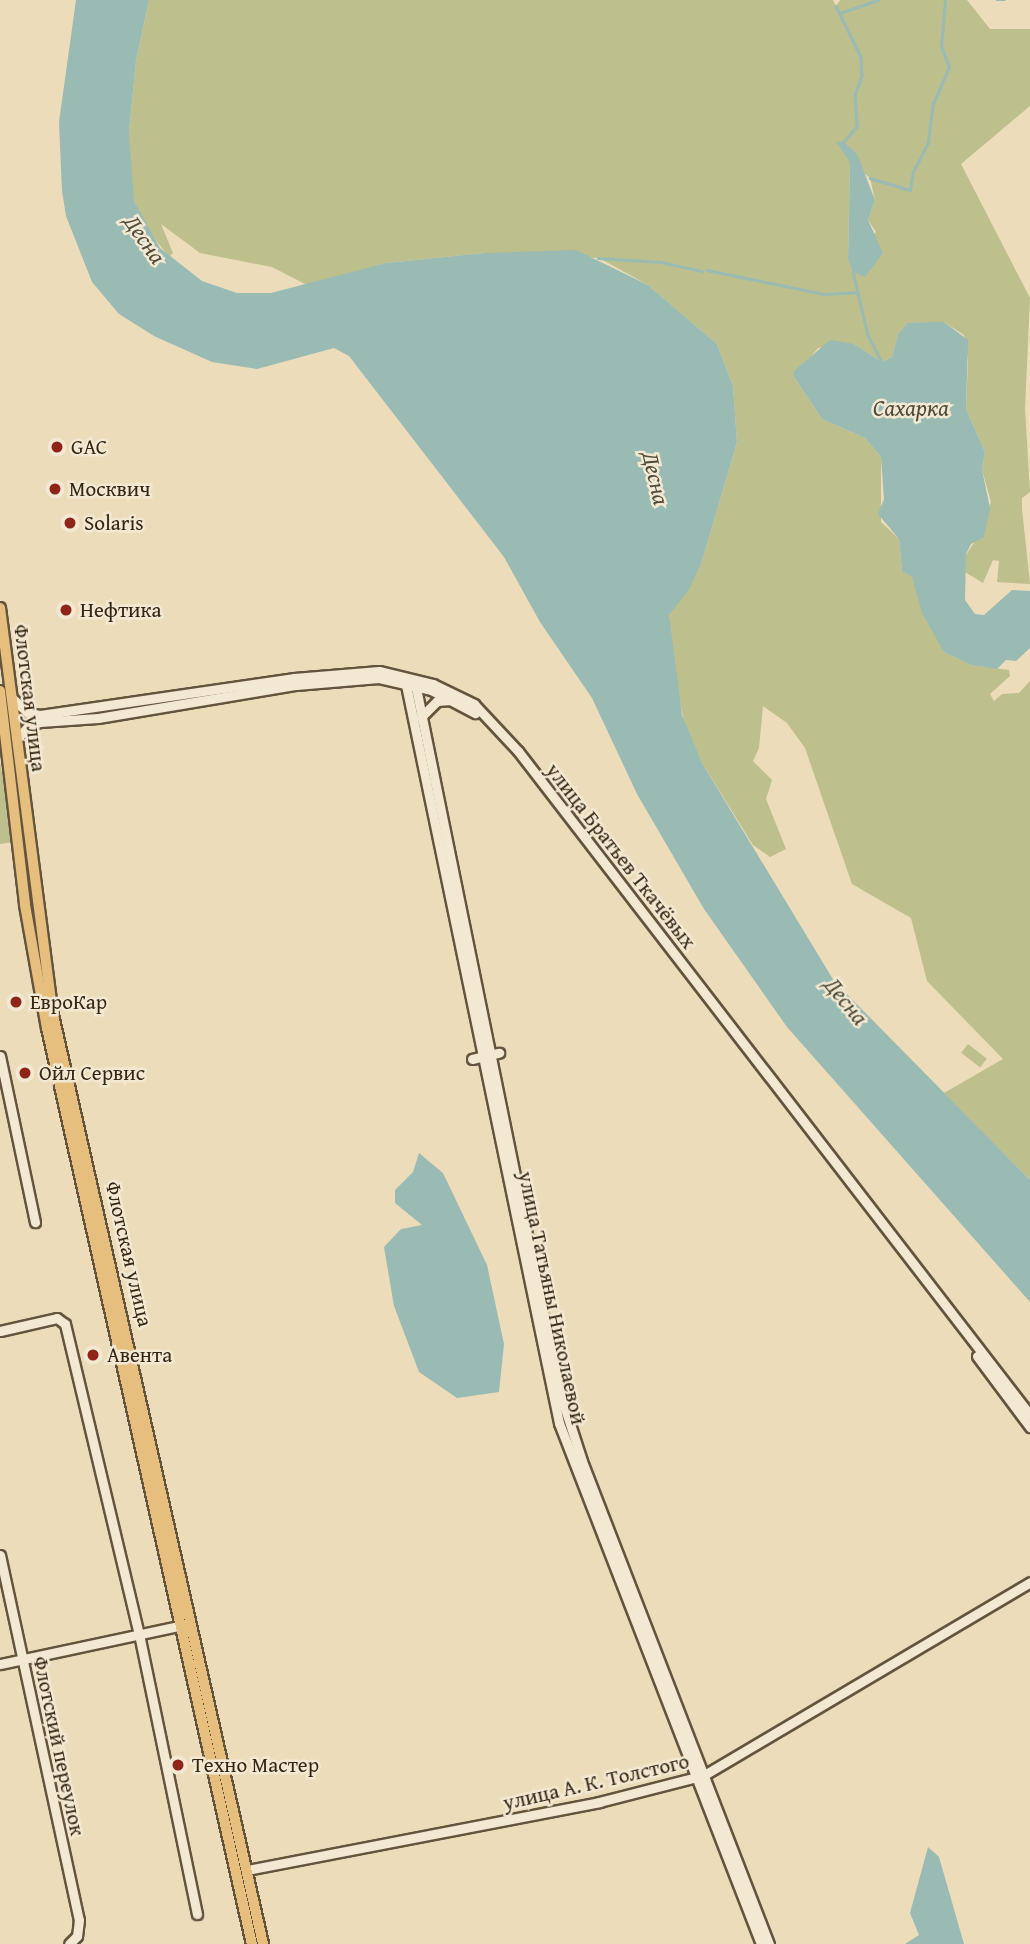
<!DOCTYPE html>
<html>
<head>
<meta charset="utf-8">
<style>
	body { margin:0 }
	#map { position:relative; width:1030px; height:1944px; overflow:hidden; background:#ecdcba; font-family:"Gentium Book Plus",serif }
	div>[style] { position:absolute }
	.green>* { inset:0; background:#bdbf8c; transform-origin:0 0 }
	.water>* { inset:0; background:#99bbb3 }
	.stream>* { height:2.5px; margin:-1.25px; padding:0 1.25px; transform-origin:1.25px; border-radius:1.25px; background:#99bbb3 }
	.roads { filter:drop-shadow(2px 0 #64543e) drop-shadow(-2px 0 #64543e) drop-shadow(0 2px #64543e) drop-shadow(0 -2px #64543e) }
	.minor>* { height:9px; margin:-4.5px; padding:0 4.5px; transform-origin:4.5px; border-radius:4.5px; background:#f3e8d2 }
	.major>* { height:10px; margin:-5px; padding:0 5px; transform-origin:5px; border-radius:5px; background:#e6be7d }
	.dots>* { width:19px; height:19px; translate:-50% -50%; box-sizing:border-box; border:4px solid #f3e8d2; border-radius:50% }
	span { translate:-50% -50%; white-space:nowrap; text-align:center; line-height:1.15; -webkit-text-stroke:5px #f3e8d2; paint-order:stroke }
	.poi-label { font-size:21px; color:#362715 }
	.left { translate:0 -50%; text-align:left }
	.street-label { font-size:21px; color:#362715 }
	.water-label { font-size:23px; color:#4f4c3c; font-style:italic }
</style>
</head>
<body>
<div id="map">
	<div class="green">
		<i style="clip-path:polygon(evenodd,149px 0,833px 0,836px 6px,840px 0,967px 0,990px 29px,1030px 29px,1030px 106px,961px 164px,1030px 298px,1025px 409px,1030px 492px,1022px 498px,1022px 509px,1030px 584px,997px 582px,999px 561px,993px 560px,983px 583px,965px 572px,966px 555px,977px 538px,991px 502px,982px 470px,985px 452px,966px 409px,968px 361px,964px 335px,944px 322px,907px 323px,898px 334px,892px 357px,882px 362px,854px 344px,818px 348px,794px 377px,822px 419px,865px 438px,881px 457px,881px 522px,899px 539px,902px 570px,912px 577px,944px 652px,971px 665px,1009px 670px,1010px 676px,990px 694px,994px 701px,1002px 694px,1019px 693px,1030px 681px,1030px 1180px,944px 1093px,1003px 1059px,927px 981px,911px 918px,852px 884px,805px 748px,787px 723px,763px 706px,759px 748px,753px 761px,772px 780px,766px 799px,786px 849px,770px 857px,753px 845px,702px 763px,686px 729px,672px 668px,669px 615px,702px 561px,737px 442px,733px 386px,717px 344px,648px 285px,599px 258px,484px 253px,386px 263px,307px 285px,272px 267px,200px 253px,161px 224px,173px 253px,169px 257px,145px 226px,134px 201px,130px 178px,129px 132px,136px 61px,149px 0,850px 162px,870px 178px,875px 200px,868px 220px,876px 232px,848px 259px,850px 162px)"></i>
		<i style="clip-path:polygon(0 762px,14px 842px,0 844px)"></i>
		<i style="left:968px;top:1044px;width:24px;height:11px;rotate:38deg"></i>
	</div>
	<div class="water">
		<i style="clip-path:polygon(76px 0,149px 0,136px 61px,129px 132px,134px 201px,160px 248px,202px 281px,237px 293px,271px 293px,386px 263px,484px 253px,576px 250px,648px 285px,717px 344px,733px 386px,737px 442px,702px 561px,689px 590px,669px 615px,682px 715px,702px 763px,834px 981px,1030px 1180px,1030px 1302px,787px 1027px,704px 909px,637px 794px,592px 698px,540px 622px,504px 557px,349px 356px,334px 348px,257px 369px,212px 362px,154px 336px,119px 314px,92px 282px,66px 216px,62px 191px,59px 122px)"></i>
		<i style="clip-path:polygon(836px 142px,844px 142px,857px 154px,875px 200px,868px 220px,883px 253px,865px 277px,853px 272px,848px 259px,850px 162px)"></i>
		<i style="clip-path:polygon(932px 322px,944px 322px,968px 340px,966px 409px,985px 452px,982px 470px,990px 508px,984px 537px,971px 544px,966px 554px,965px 600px,975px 614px,984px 615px,1012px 590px,1030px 591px,1030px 648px,1016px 661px,1006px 660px,997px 669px,971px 665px,944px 652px,922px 613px,912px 577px,902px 571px,899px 539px,878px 514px,884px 499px,881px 457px,865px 438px,822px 419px,794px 377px,794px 371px,830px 340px,854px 344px,882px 362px,892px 357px,898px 334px,907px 323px)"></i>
		<i style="clip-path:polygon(419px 1153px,443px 1173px,487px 1265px,504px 1344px,499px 1392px,457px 1398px,419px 1372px,394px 1306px,384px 1247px,401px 1229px,422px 1225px,395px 1203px,395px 1190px,413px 1172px)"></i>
		<i style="clip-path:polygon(928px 1847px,939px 1857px,964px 1944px,905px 1944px,919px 1935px,910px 1913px)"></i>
	</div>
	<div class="stream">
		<i style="left:997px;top:0;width:8px"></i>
		<i style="left:836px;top:6px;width:57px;rotate:63.9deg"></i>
		<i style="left:861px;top:57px;width:19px;rotate:87deg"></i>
		<i style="left:862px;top:76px;width:20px;rotate:110deg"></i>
		<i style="left:855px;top:95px;width:32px;rotate:86deg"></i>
		<i style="left:857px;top:127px;width:20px;rotate:131deg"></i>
		<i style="left:840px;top:13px;width:40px;rotate:-18.9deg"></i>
		<i style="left:870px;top:178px;width:42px;rotate:16.7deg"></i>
		<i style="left:910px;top:190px;width:18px;rotate:-81deg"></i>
		<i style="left:913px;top:172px;width:34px;rotate:-63deg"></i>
		<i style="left:928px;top:142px;width:38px;rotate:-83deg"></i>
		<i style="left:933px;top:104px;width:40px;rotate:-66.6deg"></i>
		<i style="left:949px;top:67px;width:22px;rotate:-111deg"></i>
		<i style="left:941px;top:46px;width:46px;rotate:-85deg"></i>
		<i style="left:598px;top:258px;width:63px;rotate:3.6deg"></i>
		<i style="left:661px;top:262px;width:42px;rotate:12.4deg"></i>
		<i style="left:707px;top:270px;width:119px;rotate:11.6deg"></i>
		<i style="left:824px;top:294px;width:33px;rotate:-3deg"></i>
		<i style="left:853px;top:272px;width:65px;rotate:76.6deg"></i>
		<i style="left:868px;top:335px;width:30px;rotate:63deg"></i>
	</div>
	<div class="roads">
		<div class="minor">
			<i style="left:405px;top:680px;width:759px;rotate:78.29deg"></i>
			<i style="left:559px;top:1423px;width:559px;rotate:68.81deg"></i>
			<i style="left:415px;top:683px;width:718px;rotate:78.52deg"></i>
			<i style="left:558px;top:1387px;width:78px;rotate:72deg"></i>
			<i style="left:582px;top:1461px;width:518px;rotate:68.84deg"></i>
			<i style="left:12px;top:698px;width:22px;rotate:43deg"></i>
			<i style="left:28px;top:713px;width:12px;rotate:9deg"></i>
			<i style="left:40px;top:715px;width:257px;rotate:-8.3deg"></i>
			<i style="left:294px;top:678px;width:85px;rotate:-4.7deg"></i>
			<i style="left:379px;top:671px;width:56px;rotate:13.5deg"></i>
			<i style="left:433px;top:684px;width:46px;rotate:26deg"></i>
			<i style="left:474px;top:704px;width:64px;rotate:46.9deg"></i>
			<i style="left:518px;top:751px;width:838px;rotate:52.36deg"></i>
			<i style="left:421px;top:717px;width:23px;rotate:-45deg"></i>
			<i style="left:437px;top:701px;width:14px;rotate:-4deg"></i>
			<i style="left:17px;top:739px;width:18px;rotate:-49deg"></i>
			<i style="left:29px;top:725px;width:11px;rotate:-15deg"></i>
			<i style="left:40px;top:722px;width:58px;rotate:-3.9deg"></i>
			<i style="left:98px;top:718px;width:201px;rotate:-9.5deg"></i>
			<i style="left:296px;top:685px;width:83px;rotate:-4.8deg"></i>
			<i style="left:379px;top:678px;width:53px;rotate:13deg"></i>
			<i style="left:431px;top:690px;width:50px;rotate:27.6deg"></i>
			<i style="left:0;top:1056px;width:170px;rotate:78.1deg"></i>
			<i style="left:472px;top:1059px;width:28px;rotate:-13deg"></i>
			<i style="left:0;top:1331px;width:58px;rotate:-12.8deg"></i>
			<i style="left:57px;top:1318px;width:10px;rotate:37deg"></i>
			<i style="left:65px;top:1324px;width:319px;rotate:76.6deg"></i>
			<i style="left:139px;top:1634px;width:286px;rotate:78.3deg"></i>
			<i style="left:977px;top:1356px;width:89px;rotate:53.3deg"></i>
			<i style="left:0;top:1555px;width:373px;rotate:77.8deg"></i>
			<i style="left:79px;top:1920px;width:16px;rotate:97deg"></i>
			<i style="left:77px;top:1936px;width:11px;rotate:135deg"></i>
			<i style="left:0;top:1664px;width:187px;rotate:-12deg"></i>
			<i style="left:247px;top:1870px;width:359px;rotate:-10.9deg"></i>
			<i style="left:599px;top:1802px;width:108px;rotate:-14.4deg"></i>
			<i style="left:704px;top:1775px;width:379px;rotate:-30.6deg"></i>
		</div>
		<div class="major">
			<i style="left:0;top:608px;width:410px;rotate:82.6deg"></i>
			<i style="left:53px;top:1015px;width:952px;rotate:77.26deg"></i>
			<i style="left:0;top:691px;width:215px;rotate:83.3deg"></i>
			<i style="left:25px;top:905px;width:125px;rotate:79.9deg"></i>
			<i style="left:47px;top:1028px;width:939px;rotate:77.39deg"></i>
		</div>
	</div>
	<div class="dots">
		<i style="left:57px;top:447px;background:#8f2418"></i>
		<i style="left:55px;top:489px;background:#8f2418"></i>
		<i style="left:70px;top:523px;background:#8f2418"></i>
		<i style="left:66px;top:610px;background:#8f2418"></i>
		<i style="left:16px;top:1002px;background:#8f2418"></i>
		<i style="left:25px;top:1073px;background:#8f2418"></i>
		<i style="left:93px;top:1355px;background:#8f2418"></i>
		<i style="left:178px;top:1765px;background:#8f2418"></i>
	</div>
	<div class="poi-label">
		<span class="left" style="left:71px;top:447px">GAC</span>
		<span class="left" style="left:69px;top:489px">Москвич</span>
		<span class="left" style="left:84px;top:523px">Solaris</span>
		<span class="left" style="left:80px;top:610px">Нефтика</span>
		<span class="left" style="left:30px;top:1002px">ЕвроКар</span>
		<span class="left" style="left:39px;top:1073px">Ойл Сервис</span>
		<span class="left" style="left:107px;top:1355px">Авента</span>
		<span class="left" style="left:192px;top:1765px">Техно Мастер</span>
	</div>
	<div class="street-label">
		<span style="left:30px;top:698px;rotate:83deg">Флотская улица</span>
		<span style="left:621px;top:856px;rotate:52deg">улица Братьев Ткачёвых</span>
		<span style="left:129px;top:1254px;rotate:77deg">Флотская улица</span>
		<span style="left:552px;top:1298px;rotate:78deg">улица Татьяны Николаевой</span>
		<span style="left:59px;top:1746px;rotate:78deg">Флотский переулок</span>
		<span style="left:596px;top:1782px;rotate:-13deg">улица А. К. Толстого</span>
	</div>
	<div class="water-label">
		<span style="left:145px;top:239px;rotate:55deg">Десна</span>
		<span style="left:911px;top:408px">Сахарка</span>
		<span style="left:656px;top:478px;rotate:77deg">Десна</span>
		<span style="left:846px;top:1001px;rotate:51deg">Десна</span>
	</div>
</div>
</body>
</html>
